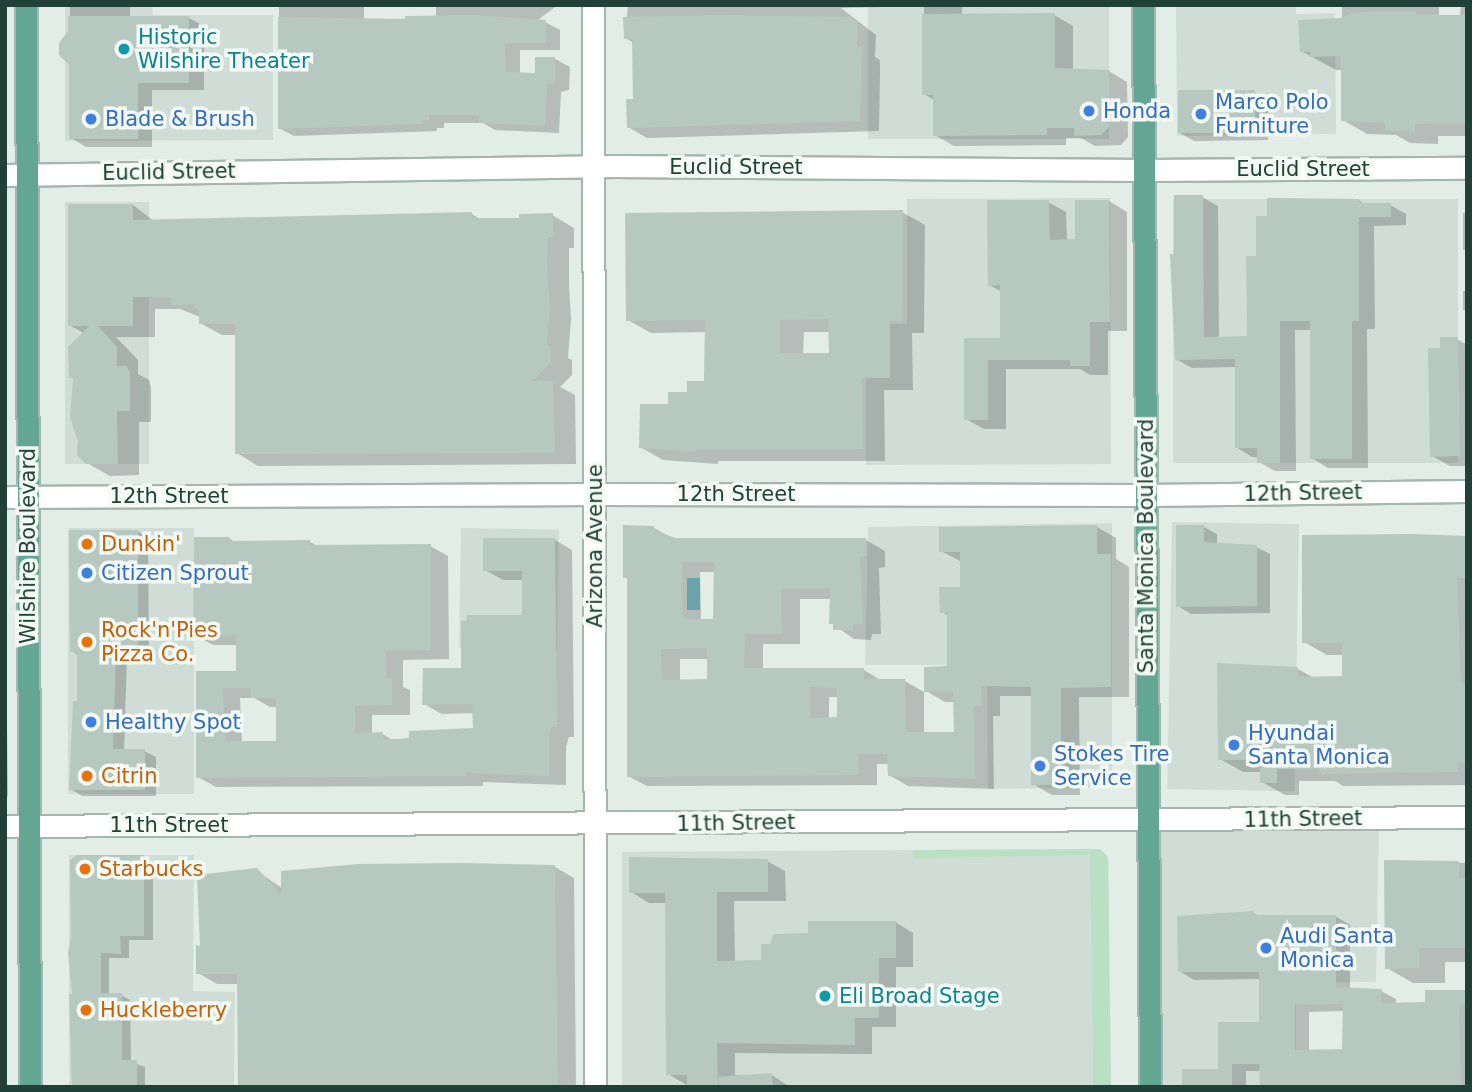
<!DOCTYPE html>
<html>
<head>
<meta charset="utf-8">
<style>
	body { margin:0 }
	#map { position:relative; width:1472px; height:1092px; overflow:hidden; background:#e2ede8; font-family:"DejaVu Sans",sans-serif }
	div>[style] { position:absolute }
	.built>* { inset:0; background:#d0ddd7; transform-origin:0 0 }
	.green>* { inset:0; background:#bae0c3 }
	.water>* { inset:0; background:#86ccd6; transform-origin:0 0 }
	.shadow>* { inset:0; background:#0003; transform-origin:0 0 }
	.building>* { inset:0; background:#b7c8c1; transform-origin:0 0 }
	.roads { filter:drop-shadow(2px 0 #a4b6af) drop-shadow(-2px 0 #a4b6af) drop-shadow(0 2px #a4b6af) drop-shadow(0 -2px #a4b6af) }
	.minor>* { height:21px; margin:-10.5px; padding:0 10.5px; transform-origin:10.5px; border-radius:10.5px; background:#fff }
	.major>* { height:21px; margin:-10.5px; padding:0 10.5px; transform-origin:10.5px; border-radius:10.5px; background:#63a694 }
	.dots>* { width:19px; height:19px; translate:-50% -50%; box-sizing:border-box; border:4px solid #f3faf6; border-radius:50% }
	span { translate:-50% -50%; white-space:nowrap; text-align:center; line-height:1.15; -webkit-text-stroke:7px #f3faf6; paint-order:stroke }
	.culture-label { font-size:21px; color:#0d838f }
	.left { translate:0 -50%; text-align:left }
	.shop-label { font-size:21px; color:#366cbe }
	.street-label { font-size:21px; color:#214037 }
	.food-label { font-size:21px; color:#c56008 }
	.frame { position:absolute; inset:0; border:7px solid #214037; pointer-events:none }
</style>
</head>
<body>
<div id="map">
	<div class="built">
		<i style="clip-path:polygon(65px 5px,152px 5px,153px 15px,273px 15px,273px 140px,65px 141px)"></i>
		<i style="left:868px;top:5px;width:241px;height:134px"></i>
		<i style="clip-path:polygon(1176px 5px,1296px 5px,1296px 14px,1335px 13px,1336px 134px,1177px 136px)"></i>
		<i style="clip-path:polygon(1110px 198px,1111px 464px,866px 465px,866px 324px,907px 324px,907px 199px)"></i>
		<i style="left:1458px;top:199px;width:264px;height:285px;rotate:90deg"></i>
		<i style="left:65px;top:202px;width:84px;height:262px"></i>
		<i style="left:1172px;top:522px;width:127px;height:267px;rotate:1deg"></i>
		<i style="clip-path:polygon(1112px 523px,1112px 787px,988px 789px,987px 665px,865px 665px,868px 527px)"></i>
		<i style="left:194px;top:528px;width:266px;height:126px;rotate:90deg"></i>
		<i style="left:461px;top:528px;width:98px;height:120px;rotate:1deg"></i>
		<i style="clip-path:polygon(1379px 818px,1376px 982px,1296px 983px,1296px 1087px,1150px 1087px,1147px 820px)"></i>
		<i style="clip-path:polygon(1100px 849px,1108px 857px,1111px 1087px,622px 1087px,622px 852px)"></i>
		<i style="clip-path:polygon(69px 855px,194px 855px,193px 991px,235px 992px,234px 1087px,69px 1087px)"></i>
	</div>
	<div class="green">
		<i style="clip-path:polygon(1100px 849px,1108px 857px,1111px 1087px,1093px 1087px,1090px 855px,913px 858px,913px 850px)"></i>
	</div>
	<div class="water">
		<i style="left:687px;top:578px;width:13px;height:32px"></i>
	</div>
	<div class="shadow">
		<i style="clip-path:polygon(70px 5px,130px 5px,130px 18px,189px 18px,204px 26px,204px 90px,152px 90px,152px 147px,86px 147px,71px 138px)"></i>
		<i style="clip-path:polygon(254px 5px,364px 5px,364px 21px,436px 18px,436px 5px,558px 5px,535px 22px,545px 22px,560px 30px,560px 50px,520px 50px,520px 74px,536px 74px,555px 59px,570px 67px,569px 90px,561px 92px,559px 133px,495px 130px,483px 123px,444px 123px,444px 128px,437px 128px,437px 131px,294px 136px,279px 128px,279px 6px)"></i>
		<i style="clip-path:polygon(628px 5px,962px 5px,962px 15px,1054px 15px,1073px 26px,1073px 70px,1109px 71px,1127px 82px,1128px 137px,1121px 145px,1095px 146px,1081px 138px,1066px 138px,1066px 145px,954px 146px,935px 135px,934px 100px,924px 94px,924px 6px,841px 8px,876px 35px,875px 57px,880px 60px,880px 71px,879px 131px,647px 138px,628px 127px,635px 101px,634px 43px,625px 38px)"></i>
		<i style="clip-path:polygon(1342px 5px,1439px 5px,1439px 17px,1460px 16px,1461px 5px,1467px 5px,1467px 136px,1438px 136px,1438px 144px,1410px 143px,1396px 135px,1367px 134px,1343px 120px,1343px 70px,1336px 70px,1301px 51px,1342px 20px)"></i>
		<i style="clip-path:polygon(1254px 92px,1268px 100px,1268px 140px,1194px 141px,1180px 133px)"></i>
		<i style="clip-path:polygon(1202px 197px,1218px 206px,1219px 339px,1249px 338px,1258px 258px,1269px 217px,1358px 200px,1366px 205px,1390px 205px,1406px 214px,1406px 225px,1374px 226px,1375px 329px,1367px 329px,1368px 468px,1328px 468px,1312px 458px,1312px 330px,1295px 330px,1296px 471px,1275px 471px,1259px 462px,1259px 457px,1252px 457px,1236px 447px,1236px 367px,1192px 368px,1176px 359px,1176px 256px)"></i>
		<i style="clip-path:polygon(1109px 201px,1127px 212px,1127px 331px,1108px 331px,1108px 375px,1090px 375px,1080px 369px,1006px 369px,1006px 429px,984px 429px,966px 419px,966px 340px,1002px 340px,1002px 292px,989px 285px,1048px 202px,1066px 212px,1067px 241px,1077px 241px)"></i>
		<i style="clip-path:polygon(133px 205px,154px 221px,472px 214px,481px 220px,520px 219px,552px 215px,574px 228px,574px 248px,569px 248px,569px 285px,571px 319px,568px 358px,572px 360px,572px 375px,560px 387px,575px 395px,576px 464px,258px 466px,237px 453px,236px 335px,222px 335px,200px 323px,200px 317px,180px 309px,155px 309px,155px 337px,116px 337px,138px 360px,138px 374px,149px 380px,151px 387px,151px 422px,139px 422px,139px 475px,110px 476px,87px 463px,75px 380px,71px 377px,84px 333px,69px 325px)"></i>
		<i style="clip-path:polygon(evenodd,902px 212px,925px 225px,924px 333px,912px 333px,913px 390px,884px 390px,885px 461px,718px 461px,718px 464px,663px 460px,640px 447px,669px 405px,706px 383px,706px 332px,651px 333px,628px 320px,902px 212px,804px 332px,830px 332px,831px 355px,803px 355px,804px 332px)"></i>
		<i style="left:1463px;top:213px;width:4px;height:37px"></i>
		<i style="left:1463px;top:291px;width:4px;height:19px"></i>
		<i style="clip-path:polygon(1457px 339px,1467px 345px,1467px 466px,1450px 466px,1432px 456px,1442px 349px)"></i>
		<i style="clip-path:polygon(evenodd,1097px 527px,1116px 538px,1116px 559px,1129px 567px,1129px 697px,1079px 697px,1080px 795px,1052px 795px,1033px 784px,1032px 696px,1000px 696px,1000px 716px,993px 716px,994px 789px,908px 786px,889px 775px,889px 764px,877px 764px,877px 785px,647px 786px,628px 776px,654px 528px,672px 538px,866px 540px,885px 551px,885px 567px,879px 568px,881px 634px,872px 634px,871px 640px,854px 639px,831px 623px,831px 599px,800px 599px,800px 644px,763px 644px,763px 670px,864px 670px,882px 681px,905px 681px,924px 692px,924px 734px,955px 734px,955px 702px,945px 702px,926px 691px,949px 668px,949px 616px,942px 612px,962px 588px,962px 562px,941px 551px,1097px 527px,700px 572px,715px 572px,715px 621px,701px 621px,700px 572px,1097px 527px,680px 659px,709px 659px,709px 681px,680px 681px,680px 659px,1097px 527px,829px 697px,839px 697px,839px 719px,829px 719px,829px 697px)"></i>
		<i style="clip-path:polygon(1204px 527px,1217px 534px,1217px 543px,1256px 547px,1270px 554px,1270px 613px,1191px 614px,1178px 606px)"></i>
		<i style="clip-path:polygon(137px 531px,148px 538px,149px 657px,127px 658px,124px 751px,144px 751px,156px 757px,156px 796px,82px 796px,71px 789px,79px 703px,79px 656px,72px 651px)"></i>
		<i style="clip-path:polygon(1467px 537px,1467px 785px,1343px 786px,1335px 781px,1299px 781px,1299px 795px,1285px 795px,1262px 782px,1262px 772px,1243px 772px,1220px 759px,1298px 669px,1314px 678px,1344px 678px,1344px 655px,1327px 655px,1304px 642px)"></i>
		<i style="clip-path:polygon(evenodd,229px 538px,236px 543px,310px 542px,317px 546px,430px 546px,448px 556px,449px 659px,403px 660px,403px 687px,410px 690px,410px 715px,372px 715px,372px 734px,382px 734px,393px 740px,475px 730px,474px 713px,442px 714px,424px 704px,524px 616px,524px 580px,503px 580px,485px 570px,555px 540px,572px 550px,574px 737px,569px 737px,566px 747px,566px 785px,483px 782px,483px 786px,216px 787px,198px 777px,197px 673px,238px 673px,238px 645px,213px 645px,195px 635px,229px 538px,240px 698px,254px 698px,270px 707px,278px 707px,278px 742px,242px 743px,240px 698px)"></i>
		<i style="clip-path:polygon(5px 574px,8px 796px,5px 798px)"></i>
		<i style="clip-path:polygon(144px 856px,153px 862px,153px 940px,129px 940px,129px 958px,109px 958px,109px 995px,121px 995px,130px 1000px,131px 1062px,145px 1067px,145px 1087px,72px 1087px,70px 996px,74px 996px)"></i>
		<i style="clip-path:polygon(767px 861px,785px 871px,786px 901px,734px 901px,735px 962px,763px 962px,810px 935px,895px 922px,913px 933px,913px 967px,896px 967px,896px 1027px,872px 1027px,872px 1054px,735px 1053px,735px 1075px,772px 1075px,790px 1087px,690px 1087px,668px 1074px,667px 903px,649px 903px,631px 892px)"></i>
		<i style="clip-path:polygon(1386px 862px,1467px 863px,1467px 962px,1445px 962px,1445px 983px,1413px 983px,1387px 968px)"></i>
		<i style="clip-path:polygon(555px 867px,574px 878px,576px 1087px,239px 1087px,239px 984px,217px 984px,198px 973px,201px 947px,256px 870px,283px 889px)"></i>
		<i style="clip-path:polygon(evenodd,1253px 913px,1261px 917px,1335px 916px,1350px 925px,1350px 990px,1381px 991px,1396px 999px,1396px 1004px,1426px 1004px,1467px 991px,1467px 1087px,1261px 1087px,1261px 1071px,1246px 1071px,1246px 1087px,1184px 1087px,1220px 1071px,1261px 1024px,1261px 979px,1194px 980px,1179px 971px,1253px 913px,1344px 1011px,1343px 1051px,1309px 1051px,1309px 1012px,1344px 1011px)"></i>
	</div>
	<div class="building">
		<i style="clip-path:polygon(1379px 11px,1416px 11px,1416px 15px,1467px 15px,1467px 123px,1415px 124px,1415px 132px,1385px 131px,1385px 123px,1341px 121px,1341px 56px,1310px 57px,1310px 52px,1300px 52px,1298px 20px,1340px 18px,1352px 13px)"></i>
		<i style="clip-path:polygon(1055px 13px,1055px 68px,1109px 70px,1109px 127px,1101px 135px,1074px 136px,1074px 128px,1047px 128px,1047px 135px,933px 136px,933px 95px,922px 95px,922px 14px)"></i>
		<i style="clip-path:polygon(474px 15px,546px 20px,546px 43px,505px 43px,506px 72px,535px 73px,535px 57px,555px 57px,555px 82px,547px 84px,545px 126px,479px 123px,479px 115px,429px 115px,429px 120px,423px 120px,423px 124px,278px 129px,278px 17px,405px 19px,405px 16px)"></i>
		<i style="clip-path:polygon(720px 15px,851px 17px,858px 23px,857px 47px,862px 47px,860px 121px,627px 128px,626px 99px,633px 99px,632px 39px,624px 39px,623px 17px)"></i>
		<i style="clip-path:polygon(68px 16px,189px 16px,189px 83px,138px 83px,138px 139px,69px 139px,69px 65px,59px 55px,59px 43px,68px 31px)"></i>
		<i style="left:1255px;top:90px;width:43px;height:77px;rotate:90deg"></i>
		<i style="clip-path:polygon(1174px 195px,1203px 195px,1204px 337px,1247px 336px,1246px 256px,1256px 256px,1256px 216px,1267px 216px,1267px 198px,1359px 199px,1359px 203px,1391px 203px,1391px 217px,1359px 217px,1359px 321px,1352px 321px,1352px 459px,1310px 459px,1310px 321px,1280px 321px,1280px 463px,1257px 463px,1257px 448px,1235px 448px,1235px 359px,1175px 360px,1170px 254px,1174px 254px)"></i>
		<i style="clip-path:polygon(987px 200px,1049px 200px,1050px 240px,1075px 239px,1075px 200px,1109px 200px,1110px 322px,1090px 322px,1090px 366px,1070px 366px,1070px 360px,988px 360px,988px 420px,964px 420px,964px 338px,1000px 338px,1000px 285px,988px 286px)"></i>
		<i style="clip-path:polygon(68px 204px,133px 204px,133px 220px,472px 212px,472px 218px,519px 218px,519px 214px,553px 213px,553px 237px,548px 237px,547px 271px,550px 306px,547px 346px,551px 346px,551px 362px,533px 381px,553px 381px,555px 453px,235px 454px,235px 324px,199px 324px,199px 309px,194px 309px,194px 305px,171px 305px,171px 297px,133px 297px,133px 326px,98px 326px,117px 347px,117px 366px,127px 366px,130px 373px,130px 411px,117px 411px,118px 464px,86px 464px,77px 455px,78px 441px,70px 418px,73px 378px,69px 378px,68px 347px,89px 326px,68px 326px)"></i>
		<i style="clip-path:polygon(evenodd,903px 210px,902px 321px,890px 321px,890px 378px,862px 378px,863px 449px,696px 449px,696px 452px,639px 448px,640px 404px,668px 404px,668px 392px,687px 392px,687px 381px,704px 381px,705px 320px,626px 321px,625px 213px,903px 210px,828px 319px,829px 353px,780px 353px,780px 320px,828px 319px)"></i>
		<i style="clip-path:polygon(1440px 337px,1458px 337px,1460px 456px,1430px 457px,1428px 348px,1440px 348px)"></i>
		<i style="clip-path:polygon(evenodd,623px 525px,654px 526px,654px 531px,676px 538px,866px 538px,866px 556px,860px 557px,863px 624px,853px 624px,853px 630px,833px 630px,833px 624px,829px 624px,830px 589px,781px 589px,782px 634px,745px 634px,744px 668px,864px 668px,864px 679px,905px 679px,906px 732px,954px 732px,953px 691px,924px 692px,924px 667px,947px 666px,947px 613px,940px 613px,939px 587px,960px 587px,960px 552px,939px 552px,939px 527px,1097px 525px,1097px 554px,1111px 554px,1111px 687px,1061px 688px,1061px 785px,1031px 785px,1031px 687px,981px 686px,982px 706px,974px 706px,975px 779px,888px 776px,887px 754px,858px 754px,858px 775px,627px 777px,627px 578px,623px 578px,623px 525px,682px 562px,714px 562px,713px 619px,686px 619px,683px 616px,682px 562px,623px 525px,707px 648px,707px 679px,662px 680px,661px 649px,707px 648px,623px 525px,810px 687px,837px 688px,837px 717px,810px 718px,810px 687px)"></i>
		<i style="clip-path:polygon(1176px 525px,1204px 525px,1204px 542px,1257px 545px,1257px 606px,1176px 607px)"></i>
		<i style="clip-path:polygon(69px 530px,138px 530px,138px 652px,116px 652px,113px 749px,145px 749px,145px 790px,69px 790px,73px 701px,77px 701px,77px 652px,70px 652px)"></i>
		<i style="clip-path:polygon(1414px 534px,1467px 536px,1467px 578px,1457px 578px,1461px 683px,1467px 683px,1467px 763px,1458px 762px,1458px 772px,1319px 774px,1319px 769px,1277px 769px,1277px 783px,1260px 783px,1260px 760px,1218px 760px,1217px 663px,1298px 667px,1298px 677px,1342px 676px,1342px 643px,1302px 643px,1302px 535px)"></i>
		<i style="clip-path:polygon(evenodd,194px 537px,229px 537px,229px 541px,310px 540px,310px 545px,431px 544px,431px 650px,386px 651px,386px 678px,392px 678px,392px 705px,355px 706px,355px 733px,383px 732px,383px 739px,409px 739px,409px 731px,473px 728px,472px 704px,422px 705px,423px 668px,461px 668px,461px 621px,466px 621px,467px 615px,522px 615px,522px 571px,483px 571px,483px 538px,555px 538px,557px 727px,551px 727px,549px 736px,549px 776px,466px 773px,466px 776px,196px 778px,196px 671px,236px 671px,236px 635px,193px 636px,194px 537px,223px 688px,251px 688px,251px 698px,276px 698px,276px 741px,225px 741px,223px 688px)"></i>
		<i style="clip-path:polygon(77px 855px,144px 855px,144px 936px,120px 936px,121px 954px,101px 953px,101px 993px,122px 993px,122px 1060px,137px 1060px,137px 1087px,72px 1087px,69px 994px,72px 994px,68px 953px,71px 938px,70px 860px)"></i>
		<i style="clip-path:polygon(629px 857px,768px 859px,768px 892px,717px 892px,717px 961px,761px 960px,761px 944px,770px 944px,773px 934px,808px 933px,808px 921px,896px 921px,896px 958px,879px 958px,879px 1018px,855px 1018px,855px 1045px,717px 1043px,718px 1087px,687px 1087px,687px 1075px,666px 1075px,665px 893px,629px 893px)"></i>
		<i style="clip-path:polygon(1384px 860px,1459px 861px,1459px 878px,1467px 878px,1467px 948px,1419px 948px,1419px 968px,1385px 969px)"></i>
		<i style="clip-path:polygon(462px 863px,555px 865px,558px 1087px,238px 1087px,237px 974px,196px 974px,196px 945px,200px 946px,197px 875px,257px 868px,281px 895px,281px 871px,358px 864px)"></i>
		<i style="clip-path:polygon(evenodd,1254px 911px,1254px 915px,1336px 915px,1336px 987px,1382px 989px,1381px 1003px,1425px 1002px,1425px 990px,1467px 990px,1467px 1005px,1459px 1005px,1461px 1087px,1260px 1087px,1259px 1064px,1232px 1064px,1232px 1087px,1182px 1087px,1182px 1069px,1218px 1069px,1218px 1022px,1259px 1022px,1259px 972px,1178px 972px,1177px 916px,1254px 911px,1343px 1004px,1342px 1049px,1295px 1050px,1295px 1005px,1343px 1004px)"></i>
		<i style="left:772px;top:1073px;width:14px;height:54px;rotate:86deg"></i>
	</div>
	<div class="roads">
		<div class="minor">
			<i style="left:593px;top:5px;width:1082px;rotate:89.89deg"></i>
			<i style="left:5px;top:175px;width:611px;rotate:-0.84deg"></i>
			<i style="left:616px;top:166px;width:528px;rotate:0.43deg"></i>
			<i style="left:1144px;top:170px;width:323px;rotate:-0.4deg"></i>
			<i style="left:5px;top:497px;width:590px;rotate:-0.29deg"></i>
			<i style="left:595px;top:494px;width:552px;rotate:0.1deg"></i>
			<i style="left:1147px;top:495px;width:320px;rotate:-0.7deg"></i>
			<i style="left:5px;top:826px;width:1462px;rotate:-0.35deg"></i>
		</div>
		<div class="major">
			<i style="left:26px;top:5px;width:1082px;rotate:89.79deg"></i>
			<i style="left:1143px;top:5px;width:1082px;rotate:89.63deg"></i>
		</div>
	</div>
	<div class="dots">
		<i style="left:124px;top:49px;background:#0f9aa8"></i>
		<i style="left:1089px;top:111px;background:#3f7fe0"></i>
		<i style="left:1201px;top:114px;background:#3f7fe0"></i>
		<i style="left:91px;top:119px;background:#3f7fe0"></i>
		<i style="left:87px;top:544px;background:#e8710a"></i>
		<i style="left:87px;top:573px;background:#3f7fe0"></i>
		<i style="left:87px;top:642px;background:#e8710a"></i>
		<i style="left:91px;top:722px;background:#3f7fe0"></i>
		<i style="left:1234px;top:745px;background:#3f7fe0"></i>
		<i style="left:1040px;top:766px;background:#3f7fe0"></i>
		<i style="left:87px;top:776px;background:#e8710a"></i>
		<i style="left:85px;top:869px;background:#e8710a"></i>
		<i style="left:1266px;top:948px;background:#3f7fe0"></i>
		<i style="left:825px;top:996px;background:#0f9aa8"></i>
		<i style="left:86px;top:1010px;background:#e8710a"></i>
	</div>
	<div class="culture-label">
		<span class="left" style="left:138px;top:49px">Historic<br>Wilshire Theater</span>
		<span class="left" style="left:839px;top:996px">Eli Broad Stage</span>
	</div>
	<div class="shop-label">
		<span class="left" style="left:1215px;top:114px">Marco Polo<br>Furniture</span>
		<span class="left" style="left:1103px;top:111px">Honda</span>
		<span class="left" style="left:105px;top:119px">Blade &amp; Brush</span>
		<span class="left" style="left:101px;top:573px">Citizen Sprout</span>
		<span class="left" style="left:105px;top:722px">Healthy Spot</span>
		<span class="left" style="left:1248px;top:745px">Hyundai<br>Santa Monica</span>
		<span class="left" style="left:1054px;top:766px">Stokes Tire<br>Service</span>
		<span class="left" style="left:1280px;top:948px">Audi Santa<br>Monica</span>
	</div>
	<div class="street-label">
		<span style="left:736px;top:167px">Euclid Street</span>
		<span style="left:1303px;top:169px">Euclid Street</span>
		<span style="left:169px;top:172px;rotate:-1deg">Euclid Street</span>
		<span style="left:1303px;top:493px;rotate:-1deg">12th Street</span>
		<span style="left:736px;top:494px">12th Street</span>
		<span style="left:169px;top:496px">12th Street</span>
		<span style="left:28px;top:546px;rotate:-90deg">Wilshire Boulevard</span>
		<span style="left:595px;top:546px;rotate:-90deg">Arizona Avenue</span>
		<span style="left:1146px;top:546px;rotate:-90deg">Santa Monica Boulevard</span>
		<span style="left:1303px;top:819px;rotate:-1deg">11th Street</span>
		<span style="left:736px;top:823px;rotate:-1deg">11th Street</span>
		<span style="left:169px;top:825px">11th Street</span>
	</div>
	<div class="food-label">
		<span class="left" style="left:101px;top:544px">Dunkin'</span>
		<span class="left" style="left:101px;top:642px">Rock'n'Pies<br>Pizza Co.</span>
		<span class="left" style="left:101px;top:776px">Citrin</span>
		<span class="left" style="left:99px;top:869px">Starbucks</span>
		<span class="left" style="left:100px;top:1010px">Huckleberry</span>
	</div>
	<div class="frame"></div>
</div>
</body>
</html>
